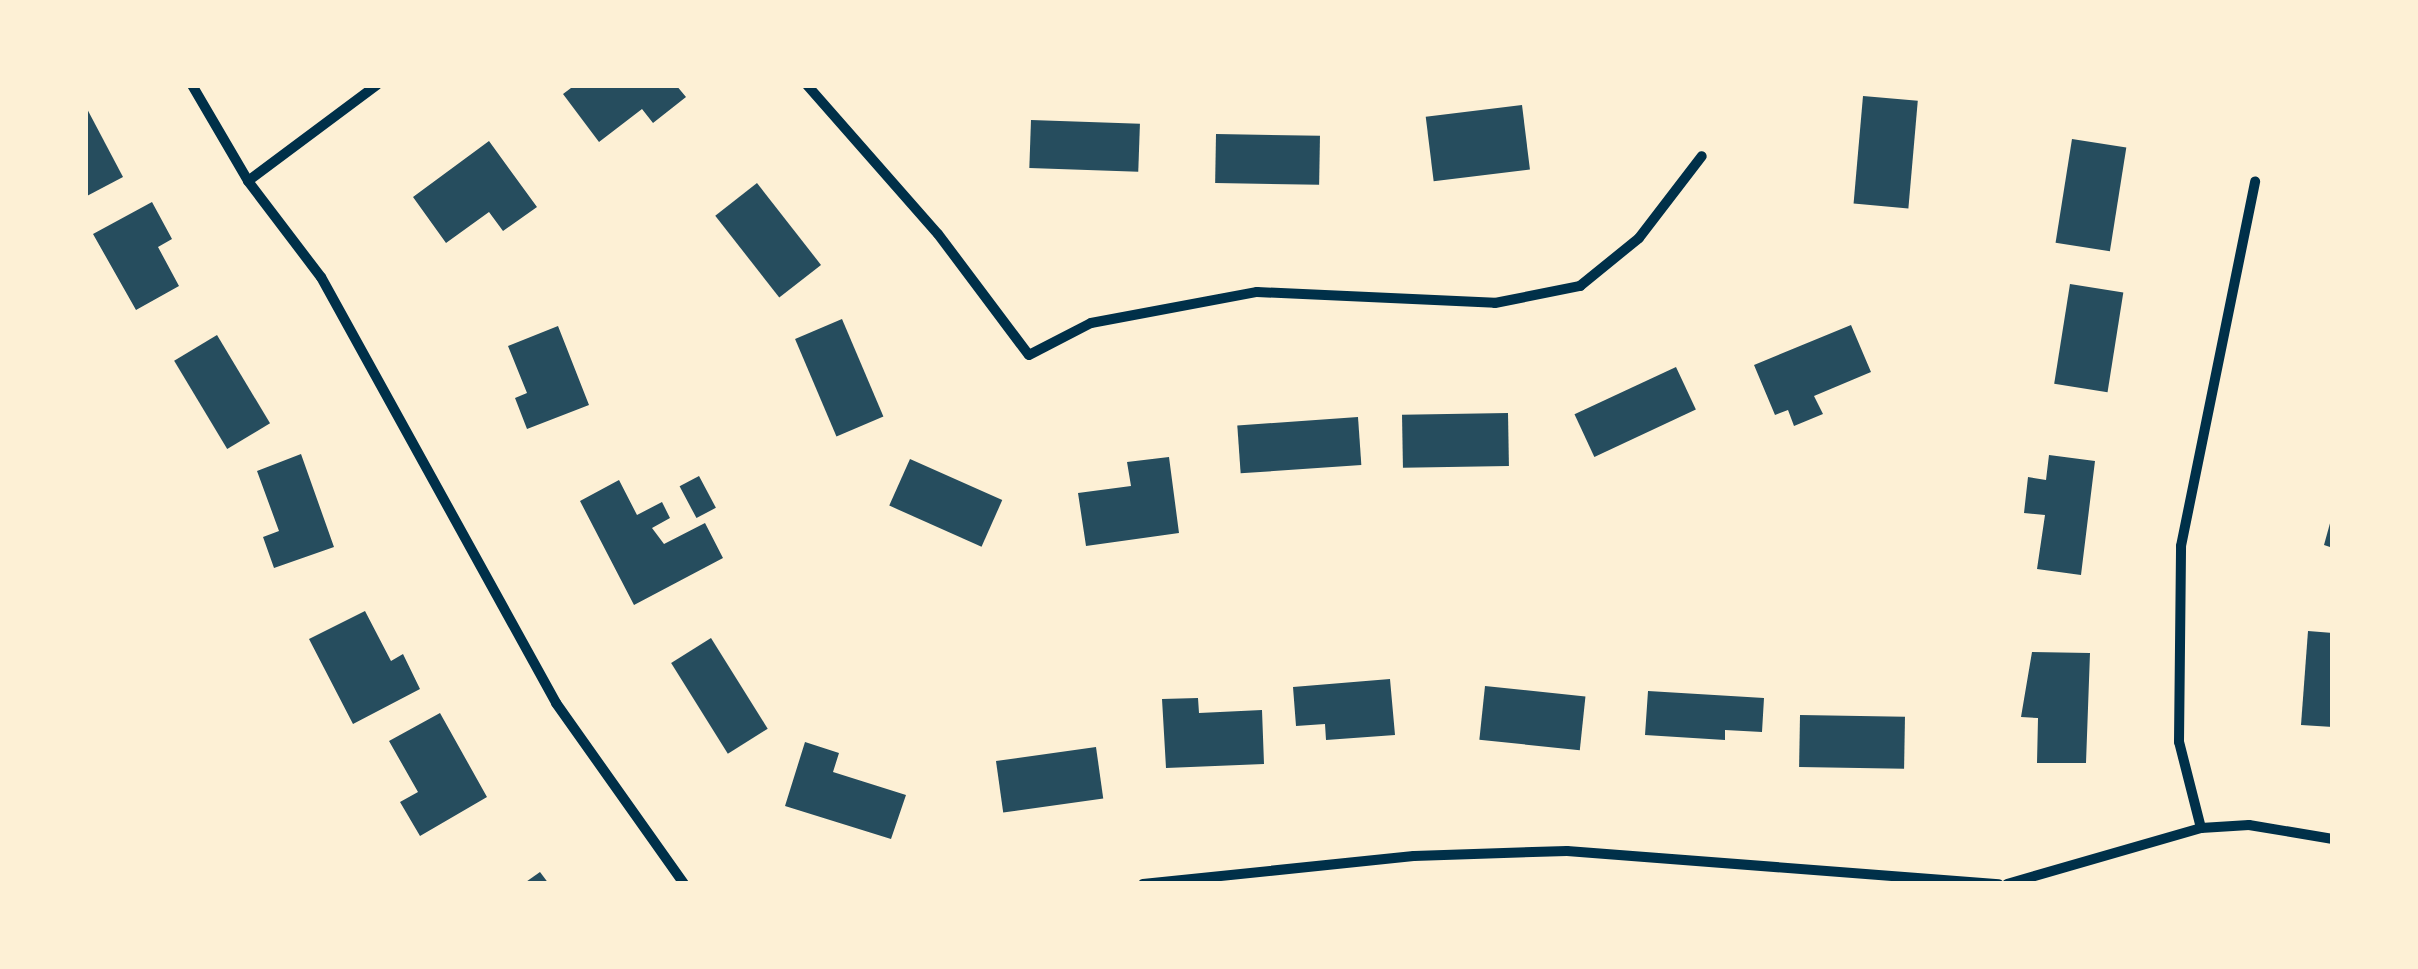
<!DOCTYPE html>
<html>
<head>
<meta charset="utf-8">
<style>
	body { margin:0 }
	#map { position:relative; width:2418px; height:969px; overflow:hidden; background:#fdf0d5; font-family:Poppins,sans-serif }
	div>[style] { position:absolute }
	.building>* { inset:0; background:#264d5e; transform-origin:0 0 }
	.minor>* { height:10px; margin:-5px; padding:0 5px; transform-origin:5px; border-radius:5px; background:#003049 }
	span { translate:-50% -50%; white-space:nowrap; text-align:center; line-height:1.15; -webkit-text-stroke:9px #fdf0d5; paint-order:stroke }
	.frame { position:absolute; inset:0; border:88px solid #fdf0d5; pointer-events:none }
</style>
</head>
<body>
<div id="map">
	<div class="building">
		<i style="clip-path:polygon(575px 85px,676px 85px,686px 97px,653px 123px,642px 109px,599px 142px,563px 94px)"></i>
		<i style="left:1863px;top:96px;width:55px;height:108px;rotate:5deg"></i>
		<i style="clip-path:polygon(85px 105px,123px 177px,85px 197px)"></i>
		<i style="left:1522px;top:105px;width:65px;height:97px;rotate:83deg"></i>
		<i style="left:1031px;top:120px;width:109px;height:48px;rotate:2deg"></i>
		<i style="left:1216px;top:134px;width:104px;height:49px;rotate:1deg"></i>
		<i style="left:2072px;top:139px;width:55px;height:105px;rotate:9deg"></i>
		<i style="clip-path:polygon(489px 141px,537px 207px,503px 231px,489px 212px,446px 243px,413px 197px)"></i>
		<i style="left:757px;top:183px;width:104px;height:53px;rotate:52deg"></i>
		<i style="clip-path:polygon(152px 202px,172px 239px,158px 247px,179px 286px,136px 310px,93px 234px)"></i>
		<i style="left:2070px;top:284px;width:54px;height:101px;rotate:9deg"></i>
		<i style="left:842px;top:319px;width:106px;height:51px;rotate:67deg"></i>
		<i style="clip-path:polygon(1851px 325px,1871px 372px,1814px 396px,1823px 414px,1794px 426px,1788px 410px,1775px 415px,1754px 365px)"></i>
		<i style="clip-path:polygon(558px 326px,589px 405px,527px 429px,515px 398px,527px 393px,508px 346px)"></i>
		<i style="left:217px;top:335px;width:103px;height:50px;rotate:59deg"></i>
		<i style="left:1676px;top:367px;width:47px;height:112px;rotate:65deg"></i>
		<i style="left:1508px;top:413px;width:53px;height:106px;rotate:89deg"></i>
		<i style="left:1358px;top:417px;width:48px;height:121px;rotate:86deg"></i>
		<i style="clip-path:polygon(301px 454px,334px 547px,274px 568px,263px 537px,279px 531px,257px 471px)"></i>
		<i style="clip-path:polygon(2049px 455px,2095px 461px,2081px 575px,2037px 569px,2045px 515px,2024px 513px,2028px 477px,2046px 480px)"></i>
		<i style="clip-path:polygon(1169px 457px,1179px 533px,1086px 546px,1078px 493px,1131px 486px,1127px 462px)"></i>
		<i style="left:910px;top:459px;width:101px;height:51px;rotate:24deg"></i>
		<i style="left:699px;top:476px;width:36px;height:22px;rotate:62deg"></i>
		<i style="clip-path:polygon(619px 480px,637px 515px,662px 502px,670px 518px,652px 528px,664px 544px,705px 523px,723px 558px,634px 605px,580px 501px)"></i>
		<i style="clip-path:polygon(2332px 516px,2333px 516px,2333px 548px,2324px 545px)"></i>
		<i style="clip-path:polygon(365px 611px,391px 661px,403px 654px,420px 689px,353px 724px,309px 639px)"></i>
		<i style="clip-path:polygon(2308px 631px,2333px 633px,2333px 727px,2301px 725px)"></i>
		<i style="left:711px;top:638px;width:107px;height:47px;rotate:58deg"></i>
		<i style="clip-path:polygon(2032px 652px,2090px 653px,2086px 763px,2037px 763px,2038px 718px,2021px 717px)"></i>
		<i style="clip-path:polygon(1390px 679px,1395px 735px,1326px 740px,1325px 724px,1296px 726px,1293px 687px)"></i>
		<i style="left:1485px;top:686px;width:101px;height:54px;rotate:6deg"></i>
		<i style="clip-path:polygon(1648px 691px,1764px 698px,1762px 732px,1725px 730px,1725px 740px,1645px 735px)"></i>
		<i style="clip-path:polygon(1198px 698px,1199px 713px,1262px 710px,1264px 764px,1166px 768px,1162px 699px)"></i>
		<i style="clip-path:polygon(440px 713px,487px 797px,420px 836px,400px 802px,418px 792px,389px 741px)"></i>
		<i style="left:1800px;top:715px;width:105px;height:52px;rotate:1deg"></i>
		<i style="clip-path:polygon(805px 742px,839px 753px,833px 772px,906px 795px,891px 839px,785px 806px)"></i>
		<i style="left:1096px;top:747px;width:52px;height:101px;rotate:82deg"></i>
		<i style="clip-path:polygon(540px 872px,549px 884px,523px 884px)"></i>
	</div>
	<div class="minor">
		<i style="left:192px;top:85px;width:111px;rotate:59.7deg"></i>
		<i style="left:248px;top:181px;width:121px;rotate:52.8deg"></i>
		<i style="left:321px;top:277px;width:487px;rotate:61.1deg"></i>
		<i style="left:556px;top:703px;width:222px;rotate:54.7deg"></i>
		<i style="left:807px;top:85px;width:198px;rotate:48.7deg"></i>
		<i style="left:938px;top:234px;width:151px;rotate:53.1deg"></i>
		<i style="left:1029px;top:355px;width:70px;rotate:-27.3deg"></i>
		<i style="left:1091px;top:323px;width:169px;rotate:-10.6deg"></i>
		<i style="left:1257px;top:292px;width:238px;rotate:2.6deg"></i>
		<i style="left:1495px;top:303px;width:87px;rotate:-11.3deg"></i>
		<i style="left:1580px;top:286px;width:76px;rotate:-39.1deg"></i>
		<i style="left:1639px;top:238px;width:103px;rotate:-52.5deg"></i>
		<i style="left:248px;top:181px;width:161px;rotate:-36.7deg"></i>
		<i style="left:2201px;top:828px;width:89px;rotate:-104.3deg"></i>
		<i style="left:2179px;top:742px;width:196px;rotate:-89.4deg"></i>
		<i style="left:2181px;top:546px;width:372px;rotate:-78.5deg"></i>
		<i style="left:1143px;top:884px;width:272px;rotate:-5.9deg"></i>
		<i style="left:1414px;top:856px;width:153px;rotate:-1.9deg"></i>
		<i style="left:1567px;top:851px;width:433px;rotate:4.4deg"></i>
		<i style="left:2007px;top:884px;width:202px;rotate:-16.1deg"></i>
		<i style="left:2201px;top:828px;width:48px;rotate:-3.6deg"></i>
		<i style="left:2249px;top:825px;width:85px;rotate:9.5deg"></i>
	</div>
	<div class="frame"></div>
</div>
</body>
</html>
